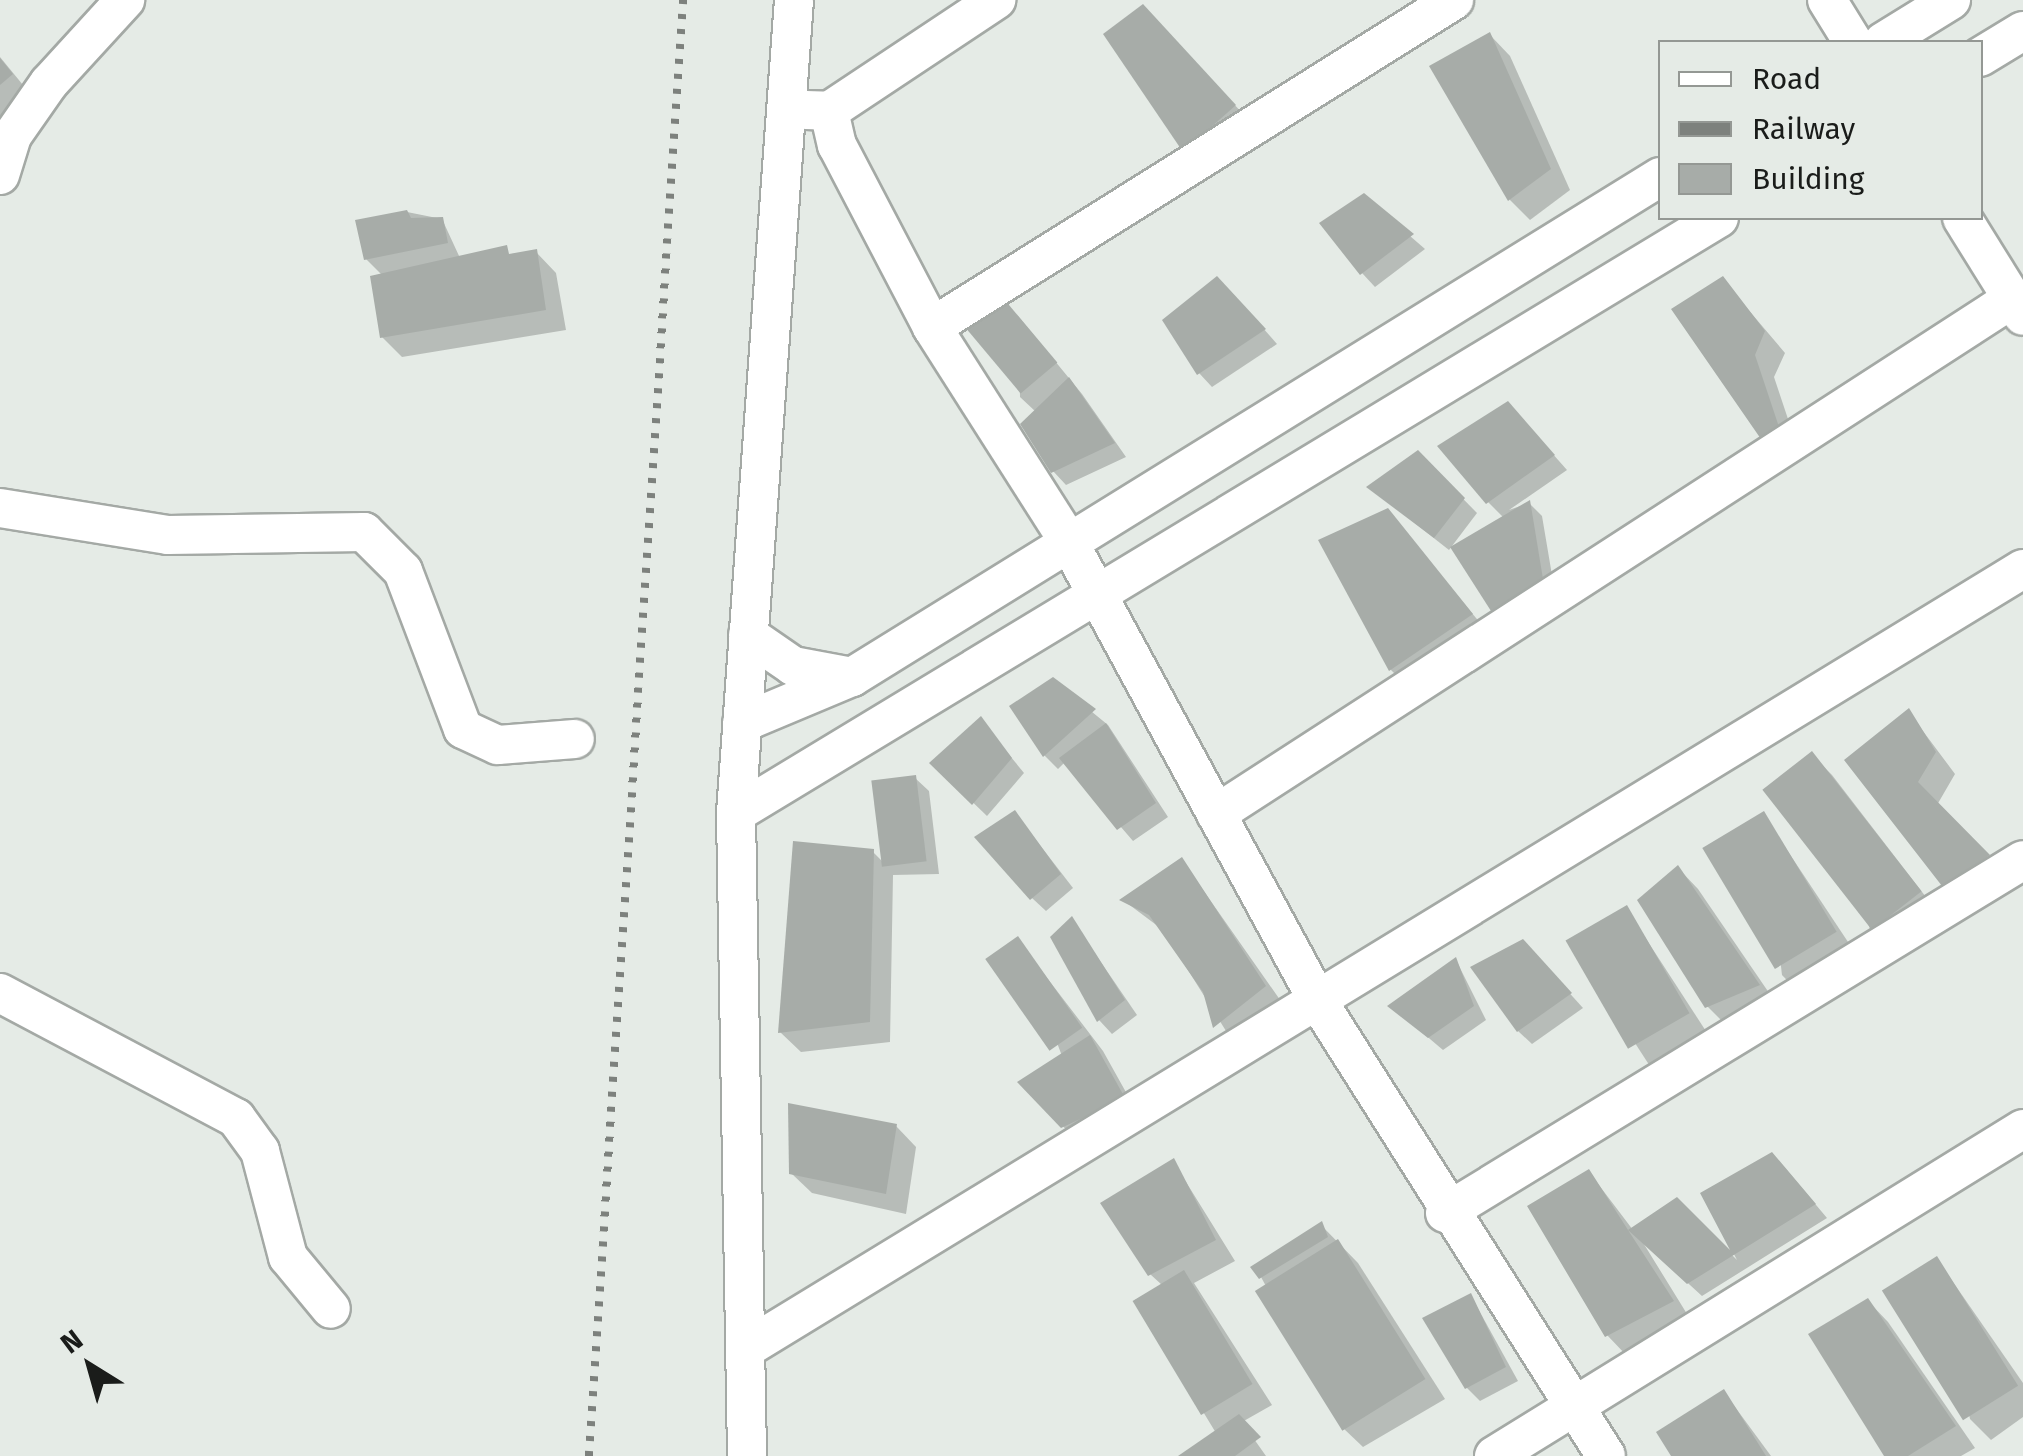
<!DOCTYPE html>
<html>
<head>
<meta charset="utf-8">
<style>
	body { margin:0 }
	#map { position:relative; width:2023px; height:1456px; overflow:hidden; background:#e5ebe6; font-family:"Fira Sans",sans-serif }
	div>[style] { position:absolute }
	.shadow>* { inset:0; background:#0003; transform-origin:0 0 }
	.building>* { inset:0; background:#a7aca8; transform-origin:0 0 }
	.roads { filter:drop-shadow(2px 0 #a4a9a5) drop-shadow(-2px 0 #a4a9a5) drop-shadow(0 2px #a4a9a5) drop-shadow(0 -2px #a4a9a5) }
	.minor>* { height:38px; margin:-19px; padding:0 19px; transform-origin:19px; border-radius:19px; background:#fff }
	.rail>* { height:8px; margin-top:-4px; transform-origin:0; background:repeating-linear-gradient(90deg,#7d817d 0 5px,transparent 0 15px) }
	span { translate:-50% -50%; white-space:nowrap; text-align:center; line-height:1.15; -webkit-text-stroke:8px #e5ebe6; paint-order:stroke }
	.legend { position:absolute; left:1658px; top:40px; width:325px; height:180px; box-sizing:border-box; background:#e5ebe6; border:2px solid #949894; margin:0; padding:12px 18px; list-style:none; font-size:30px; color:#1a1c1a }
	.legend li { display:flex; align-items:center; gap:20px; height:50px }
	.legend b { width:50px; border:2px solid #949894 }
	.north { position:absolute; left:40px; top:1316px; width:100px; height:100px; -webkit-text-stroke:8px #e5ebe6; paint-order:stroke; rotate:323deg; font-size:28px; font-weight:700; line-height:40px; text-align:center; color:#1a1c1a }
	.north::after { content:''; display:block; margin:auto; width:35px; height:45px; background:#1a1c1a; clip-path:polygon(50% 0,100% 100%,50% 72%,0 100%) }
</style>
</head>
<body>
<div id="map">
	<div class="shadow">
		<i style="clip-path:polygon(1164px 28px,1255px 127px,1205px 171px)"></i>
		<i style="clip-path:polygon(1490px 35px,1510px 56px,1570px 190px,1530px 220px,1510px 200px)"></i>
		<i style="clip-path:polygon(0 57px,32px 96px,0 121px)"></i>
		<i style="clip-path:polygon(1364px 196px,1425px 249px,1375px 287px,1362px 273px)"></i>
		<i style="clip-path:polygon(407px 212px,442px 219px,460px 258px,536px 252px,556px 273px,566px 330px,402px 357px,382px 337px,383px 276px,366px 259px)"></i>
		<i style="clip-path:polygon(1723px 280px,1785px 353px,1774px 377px,1798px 449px,1785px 461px)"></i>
		<i style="clip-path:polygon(1231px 292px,1277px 344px,1212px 387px,1199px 373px)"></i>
		<i style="clip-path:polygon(1018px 316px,1082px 394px,1126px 457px,1066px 485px,1053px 471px,1036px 412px,1020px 397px)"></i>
		<i style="clip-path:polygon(1521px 418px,1567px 470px,1509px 510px,1529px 503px,1542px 516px,1555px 593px,1507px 623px,1453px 548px,1504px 518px,1488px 502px)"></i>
		<i style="clip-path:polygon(1418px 453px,1477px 513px,1449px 550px,1370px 488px)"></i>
		<i style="clip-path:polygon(1387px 511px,1491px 636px,1411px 690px,1391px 670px)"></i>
		<i style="clip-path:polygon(1053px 680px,1108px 725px,1168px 817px,1133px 841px,1065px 762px,1058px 769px,1045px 756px,1012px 707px)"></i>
		<i style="clip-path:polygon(1908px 711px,1955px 774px,1937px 805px,2008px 877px,1964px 905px,1848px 761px)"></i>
		<i style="clip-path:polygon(981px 720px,1024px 773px,987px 816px,933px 764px)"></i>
		<i style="clip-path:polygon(1812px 755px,1832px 775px,1939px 914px,1871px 932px)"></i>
		<i style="clip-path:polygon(915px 778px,929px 791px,939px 874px,893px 875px,890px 1042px,801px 1052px,780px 1032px,873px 852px,883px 862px)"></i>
		<i style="clip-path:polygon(1015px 813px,1073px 888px,1046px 911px,1032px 898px)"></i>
		<i style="clip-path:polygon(1763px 814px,1856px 954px,1802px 996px,1782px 975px)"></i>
		<i style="clip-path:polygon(1182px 860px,1285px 1007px,1236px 1047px,1163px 930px,1123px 900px)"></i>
		<i style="clip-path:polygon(1678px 868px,1698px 889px,1778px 1006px,1728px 1027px,1707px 1006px)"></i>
		<i style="left:1626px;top:908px;width:152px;height:66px;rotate:57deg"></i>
		<i style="clip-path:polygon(1072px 920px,1137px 1015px,1112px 1034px,1099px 1020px)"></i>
		<i style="clip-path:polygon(1018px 940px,1103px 1051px,1137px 1112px,1076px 1140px,1021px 1082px,1062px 1056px)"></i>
		<i style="clip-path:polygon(1536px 956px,1583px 1008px,1532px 1044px,1518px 1031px)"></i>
		<i style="clip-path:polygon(1456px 960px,1486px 1020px,1443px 1050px,1391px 1006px)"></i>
		<i style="clip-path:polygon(896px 1126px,916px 1147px,906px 1214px,812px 1193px,791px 1173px)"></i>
		<i style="clip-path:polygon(1173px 1161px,1235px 1261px,1194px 1283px,1272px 1405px,1242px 1422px,1266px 1456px,1182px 1456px,1216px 1433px,1135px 1300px,1162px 1285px,1150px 1274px)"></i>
		<i style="clip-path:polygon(1785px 1168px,1827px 1218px,1702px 1296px,1642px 1241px,1692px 1322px,1627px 1356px,1607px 1335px,1589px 1172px,1633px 1230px,1677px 1200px,1737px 1260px,1703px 1194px)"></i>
		<i style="clip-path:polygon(1321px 1225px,1358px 1263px,1445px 1399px,1363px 1447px,1342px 1427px,1261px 1277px)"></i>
		<i style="clip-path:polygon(1937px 1259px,2023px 1383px,2023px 1417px,1991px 1440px,1970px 1419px)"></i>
		<i style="clip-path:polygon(1471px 1296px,1518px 1381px,1480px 1401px,1467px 1388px)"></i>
		<i style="clip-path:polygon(1868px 1301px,1888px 1322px,1975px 1448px,1961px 1456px,1887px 1456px)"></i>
		<i style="clip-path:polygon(1724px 1392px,1771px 1456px,1674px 1456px)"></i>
	</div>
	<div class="building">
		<i style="clip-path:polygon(1143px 4px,1236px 105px,1183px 152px,1103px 34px)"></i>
		<i style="clip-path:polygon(1490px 32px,1551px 169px,1508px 201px,1429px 66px)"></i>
		<i style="clip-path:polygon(0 58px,13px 74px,0 85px)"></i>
		<i style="clip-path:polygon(1364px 193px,1414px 234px,1360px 275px,1319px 223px)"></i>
		<i style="clip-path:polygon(407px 210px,411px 218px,443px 217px,448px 243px,364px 260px,355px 220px)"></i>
		<i style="clip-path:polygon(507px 245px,509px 254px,537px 249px,546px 310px,380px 338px,370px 276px)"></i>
		<i style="clip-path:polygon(1217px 276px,1266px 329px,1197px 375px,1162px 320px)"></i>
		<i style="clip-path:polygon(1723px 276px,1765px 331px,1755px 355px,1779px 427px,1763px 442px,1671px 309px)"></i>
		<i style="left:1004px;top:299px;width:83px;height:48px;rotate:50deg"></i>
		<i style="clip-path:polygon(1069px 377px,1115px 443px,1051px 473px,1020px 424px)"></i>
		<i style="clip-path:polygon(1508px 401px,1555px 455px,1486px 504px,1437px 446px)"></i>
		<i style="clip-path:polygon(1418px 450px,1465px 498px,1434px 538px,1366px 487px)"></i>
		<i style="clip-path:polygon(1530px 500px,1543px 579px,1491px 611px,1450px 547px)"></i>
		<i style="clip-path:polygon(1388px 508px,1473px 614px,1389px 671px,1318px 540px)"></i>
		<i style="clip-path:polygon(1053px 677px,1096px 709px,1043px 757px,1009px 706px)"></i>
		<i style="clip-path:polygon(1909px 708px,1936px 752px,1918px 782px,1990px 855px,1942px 886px,1844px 760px)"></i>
		<i style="clip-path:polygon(981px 716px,1012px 758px,972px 805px,929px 763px)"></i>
		<i style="clip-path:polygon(1106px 723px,1156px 803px,1117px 830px,1059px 758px)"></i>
		<i style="left:1812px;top:751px;width:178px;height:63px;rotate:52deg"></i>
		<i style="left:916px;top:775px;width:87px;height:45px;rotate:83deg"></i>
		<i style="clip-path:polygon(1015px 810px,1061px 874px,1030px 900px,974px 837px)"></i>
		<i style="left:1764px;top:811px;width:141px;height:72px;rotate:59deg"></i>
		<i style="clip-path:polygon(793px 841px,874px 849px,870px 1022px,778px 1033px)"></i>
		<i style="clip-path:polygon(1182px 857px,1266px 986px,1213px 1028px,1203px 992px,1149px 915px,1119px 900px)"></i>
		<i style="clip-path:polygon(1678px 865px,1760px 985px,1705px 1008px,1637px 900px)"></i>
		<i style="left:1627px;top:905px;width:125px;height:71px;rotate:60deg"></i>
		<i style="clip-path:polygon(1072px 916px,1125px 1000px,1097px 1022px,1050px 937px)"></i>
		<i style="left:1018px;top:936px;width:112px;height:40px;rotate:55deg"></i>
		<i style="clip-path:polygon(1523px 939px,1572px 993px,1517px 1032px,1470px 967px)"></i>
		<i style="clip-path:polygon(1456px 957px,1474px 1006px,1428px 1038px,1387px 1006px)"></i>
		<i style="clip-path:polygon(1090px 1035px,1125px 1098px,1061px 1128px,1017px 1082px)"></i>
		<i style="clip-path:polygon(788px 1103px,897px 1124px,886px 1194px,789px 1174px)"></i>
		<i style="clip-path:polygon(1772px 1152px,1816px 1204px,1687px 1284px,1628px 1230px,1674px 1301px,1605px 1337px,1527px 1206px,1589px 1169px,1628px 1230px,1677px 1197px,1730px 1250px,1700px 1193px)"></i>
		<i style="clip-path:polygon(1174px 1158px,1216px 1240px,1148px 1276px,1100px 1203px)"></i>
		<i style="clip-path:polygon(1322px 1221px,1328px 1237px,1259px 1279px,1250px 1267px)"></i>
		<i style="left:1338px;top:1239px;width:165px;height:98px;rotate:58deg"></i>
		<i style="left:1937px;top:1256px;width:153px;height:65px;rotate:58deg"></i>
		<i style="left:1184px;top:1270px;width:133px;height:60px;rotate:59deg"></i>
		<i style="clip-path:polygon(1471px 1293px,1506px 1367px,1465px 1389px,1422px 1318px)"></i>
		<i style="clip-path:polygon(1868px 1298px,1956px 1426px,1908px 1456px,1884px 1456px,1808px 1334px)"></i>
		<i style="clip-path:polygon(1724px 1389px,1766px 1456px,1671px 1456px,1656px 1432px)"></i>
		<i style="clip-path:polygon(1239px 1414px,1261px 1437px,1235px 1456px,1178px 1456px)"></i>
	</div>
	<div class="roads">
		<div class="minor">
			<i style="left:1827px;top:0;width:49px;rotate:58.2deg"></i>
			<i style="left:1883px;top:42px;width:80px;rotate:-31.7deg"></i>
			<i style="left:1980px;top:57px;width:50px;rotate:-31.2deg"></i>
			<i style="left:806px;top:110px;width:23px;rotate:2deg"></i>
			<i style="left:829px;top:111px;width:201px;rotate:-33.6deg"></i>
			<i style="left:829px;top:111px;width:35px;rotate:77deg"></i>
			<i style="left:837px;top:145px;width:205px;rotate:62.4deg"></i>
			<i style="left:932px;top:327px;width:249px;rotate:57.5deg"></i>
			<i style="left:1066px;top:537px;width:530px;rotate:61.5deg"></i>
			<i style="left:1319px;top:1003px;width:536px;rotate:57.64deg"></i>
			<i style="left:0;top:175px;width:41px;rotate:-72.9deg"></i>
			<i style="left:12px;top:136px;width:65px;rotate:-55.1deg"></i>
			<i style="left:49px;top:83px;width:113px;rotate:-47.5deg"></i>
			<i style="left:1962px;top:218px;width:115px;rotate:58.1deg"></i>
			<i style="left:932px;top:327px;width:616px;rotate:-32.06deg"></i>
			<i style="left:0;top:508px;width:170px;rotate:9.1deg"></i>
			<i style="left:168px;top:535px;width:196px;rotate:-0.9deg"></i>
			<i style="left:364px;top:532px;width:55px;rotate:45deg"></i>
			<i style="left:403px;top:571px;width:169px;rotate:69.2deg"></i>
			<i style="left:463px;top:729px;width:38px;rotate:25deg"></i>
			<i style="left:498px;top:745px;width:77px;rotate:-4.5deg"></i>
			<i style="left:748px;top:635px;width:55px;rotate:34.6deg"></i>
			<i style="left:793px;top:666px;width:60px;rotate:10.6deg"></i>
			<i style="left:742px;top:723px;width:119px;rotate:-22.7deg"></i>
			<i style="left:852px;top:677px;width:950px;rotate:-31.75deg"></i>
			<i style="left:736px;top:813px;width:1149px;rotate:-31.19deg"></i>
			<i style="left:1216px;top:814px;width:948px;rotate:-32.9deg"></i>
			<i style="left:0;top:993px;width:267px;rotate:27.9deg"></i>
			<i style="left:236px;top:1118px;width:41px;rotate:54deg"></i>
			<i style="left:260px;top:1151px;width:110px;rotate:75.2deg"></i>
			<i style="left:288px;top:1257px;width:67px;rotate:50.4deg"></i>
			<i style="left:1445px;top:1213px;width:677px;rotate:-31.41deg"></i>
			<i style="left:745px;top:1349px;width:1497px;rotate:-31.4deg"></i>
			<i style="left:747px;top:1456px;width:643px;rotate:-90.98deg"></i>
			<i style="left:736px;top:813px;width:815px;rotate:-85.92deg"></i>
			<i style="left:1494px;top:1456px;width:622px;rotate:-31.72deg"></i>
		</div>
	</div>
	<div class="rail">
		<i style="left:589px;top:1456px;width:1459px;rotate:-86.31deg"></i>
	</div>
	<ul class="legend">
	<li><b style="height:12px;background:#fff"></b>Road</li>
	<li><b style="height:12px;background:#7d817d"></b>Railway</li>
	<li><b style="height:28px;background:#a7aca8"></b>Building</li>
	</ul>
	<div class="north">N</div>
</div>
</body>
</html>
